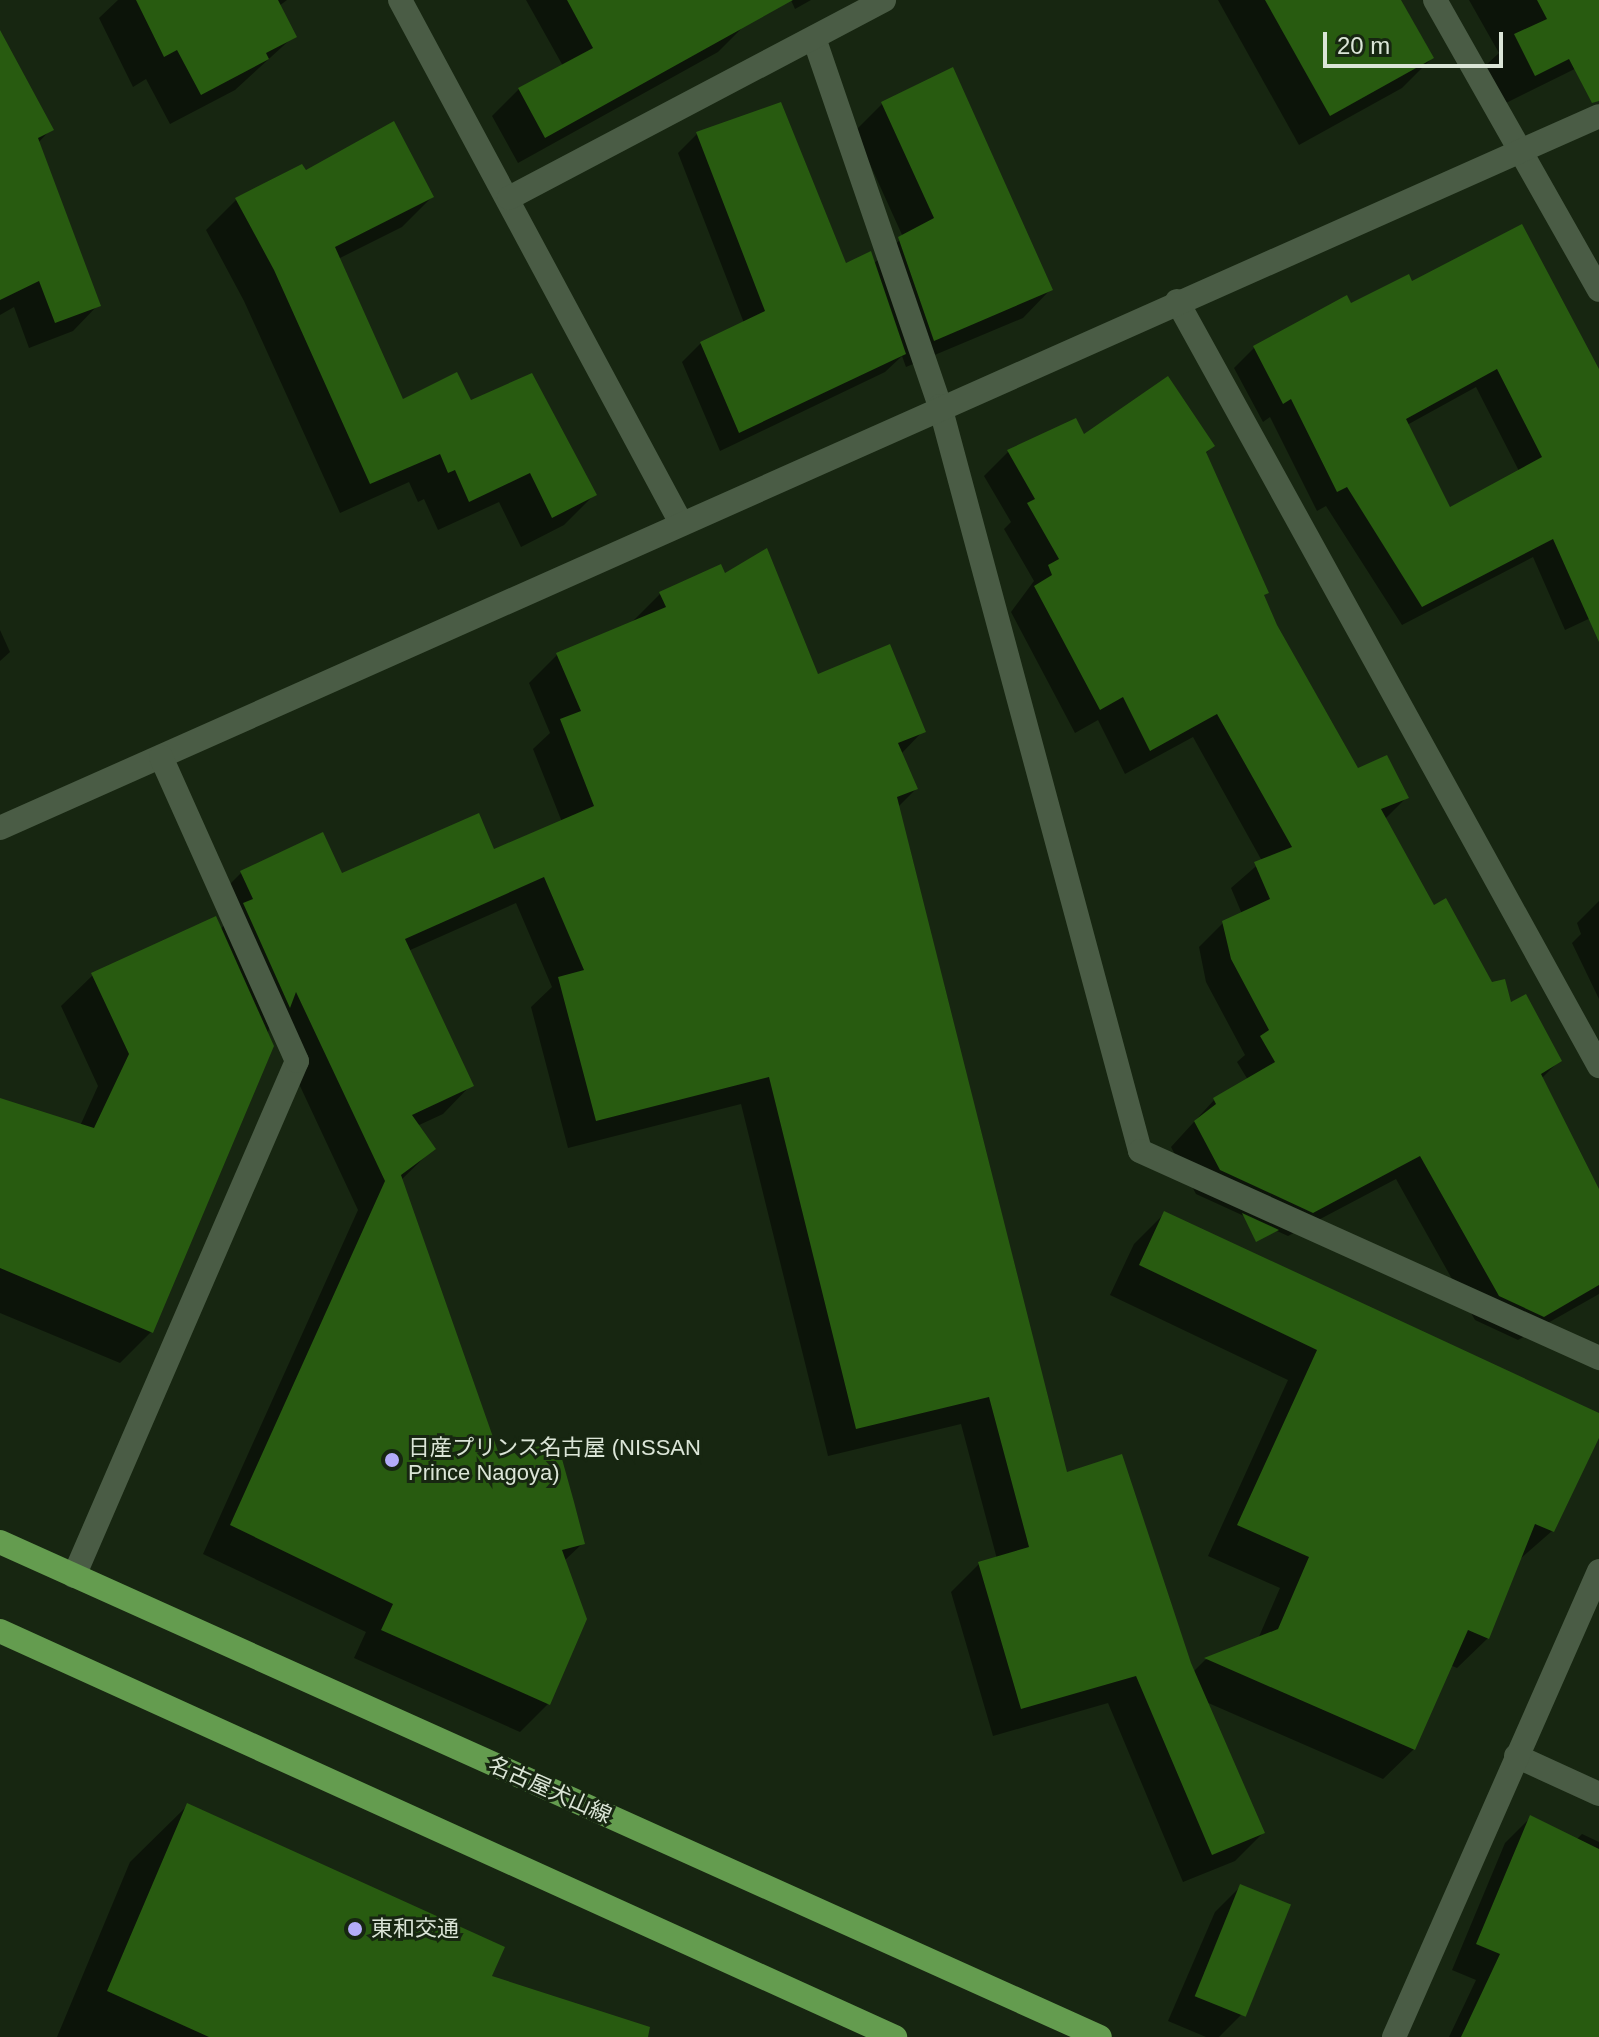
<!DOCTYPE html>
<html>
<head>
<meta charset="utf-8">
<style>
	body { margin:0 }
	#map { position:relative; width:1599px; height:2037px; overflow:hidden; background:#172611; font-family:Arial,"Noto Sans JP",sans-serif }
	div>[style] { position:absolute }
	.shadow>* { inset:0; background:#0007 }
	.building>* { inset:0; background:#285b10; transform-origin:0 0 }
	.minor>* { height:24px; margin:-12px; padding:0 12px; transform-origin:12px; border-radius:12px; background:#4a5c45 }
	.major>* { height:24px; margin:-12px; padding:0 12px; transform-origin:12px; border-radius:12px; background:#649c4f }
	.dots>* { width:22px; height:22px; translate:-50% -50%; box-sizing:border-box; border:4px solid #172611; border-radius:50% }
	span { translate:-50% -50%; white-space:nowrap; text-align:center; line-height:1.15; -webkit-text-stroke:6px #172611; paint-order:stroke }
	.poi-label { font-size:22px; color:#dbe5d7 }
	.left { translate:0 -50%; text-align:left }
	.street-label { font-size:22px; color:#dbe5d7 }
	.scale { position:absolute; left:1323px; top:32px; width:180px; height:36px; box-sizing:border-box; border:4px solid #dbe5d7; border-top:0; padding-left:10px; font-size:24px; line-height:28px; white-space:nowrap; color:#dbe5d7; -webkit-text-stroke:6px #172611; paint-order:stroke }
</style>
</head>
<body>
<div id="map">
	<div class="shadow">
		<i style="clip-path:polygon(118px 0,287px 0,279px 6px,294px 36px,235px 90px,170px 124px,146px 79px,133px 87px,99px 18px)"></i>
		<i style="clip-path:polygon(526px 0,733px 0,745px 25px,718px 52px,518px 163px,492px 116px,519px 89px,563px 66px)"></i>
		<i style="clip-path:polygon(791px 0,811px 0,795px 9px)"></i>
		<i style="clip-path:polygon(1218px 0,1399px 0,1432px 58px,1402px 88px,1299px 145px)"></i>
		<i style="clip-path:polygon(1469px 0,1599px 0,1599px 57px,1504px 104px,1485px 66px,1499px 53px)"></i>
		<i style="clip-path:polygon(0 34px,51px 129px,38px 143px,98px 305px,73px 331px,29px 348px,14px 307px,0 315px)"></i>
		<i style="clip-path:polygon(883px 103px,1050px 290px,1023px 318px,906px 367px,902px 356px,885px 372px,720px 451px,682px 362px,701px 343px,744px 323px,678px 153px,697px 134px,845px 266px,873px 264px,903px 237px,855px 131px)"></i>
		<i style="clip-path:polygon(305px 173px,432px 197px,402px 227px,338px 259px,402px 401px,470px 403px,595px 494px,564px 525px,521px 547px,499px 502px,438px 530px,424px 499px,418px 502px,409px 482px,340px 513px,244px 301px,206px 230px,236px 200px)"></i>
		<i style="clip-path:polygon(evenodd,1412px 283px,1599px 374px,1599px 614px,1565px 630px,1533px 557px,1402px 625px,1326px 506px,1317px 511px,1270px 417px,1263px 422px,1234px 368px,1254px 348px,1412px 283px,1476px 387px,1519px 471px,1449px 510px,1407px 425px,1476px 387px)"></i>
		<i style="clip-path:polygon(1084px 437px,1213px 446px,1205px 454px,1275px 626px,1357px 771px,1407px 797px,1385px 819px,1433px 908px,1491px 984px,1560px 1060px,1541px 1079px,1599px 1193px,1599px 1294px,1518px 1340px,1475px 1320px,1396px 1179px,1288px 1236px,1196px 1194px,1171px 1147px,1215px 1099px,1248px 1080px,1237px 1062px,1245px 1055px,1206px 982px,1199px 947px,1223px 923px,1242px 914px,1231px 888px,1262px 861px,1193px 737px,1125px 774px,1098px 720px,1075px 733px,1011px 612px,1034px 581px,1004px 529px,1011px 522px,984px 476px,1008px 452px)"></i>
		<i style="clip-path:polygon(724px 576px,816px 676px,923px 731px,901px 754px,916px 789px,898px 807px,1065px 1475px,1193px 1672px,1205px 1660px,1258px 1639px,1280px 1588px,1208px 1556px,1288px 1380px,1110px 1295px,1134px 1244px,1165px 1213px,1599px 1416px,1599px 1434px,1552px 1531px,1519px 1560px,1488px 1638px,1457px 1668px,1450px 1665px,1414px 1749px,1383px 1779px,1206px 1702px,1263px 1833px,1235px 1861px,1183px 1882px,1108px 1703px,993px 1736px,951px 1592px,979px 1564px,997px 1559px,961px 1424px,828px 1456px,741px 1104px,568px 1148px,531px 1007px,552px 987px,516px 903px,408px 951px,471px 1085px,443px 1114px,417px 1126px,433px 1149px,401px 1180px,498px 1459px,583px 1543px,564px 1561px,548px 1704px,520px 1732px,354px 1658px,366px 1632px,203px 1554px,358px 1210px,271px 1024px,151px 1332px,120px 1363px,0 1313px,0 1100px,80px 1126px,98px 1086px,61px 1006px,93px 975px,220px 930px,224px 925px,213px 901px,241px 873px,322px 835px,341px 876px,493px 851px,562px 822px,533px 749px,550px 733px,529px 683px,557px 655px,632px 622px,660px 594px)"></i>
		<i style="clip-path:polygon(0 630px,10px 652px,0 661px)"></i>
		<i style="clip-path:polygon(1599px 901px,1599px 999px,1572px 943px,1581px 934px,1577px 923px)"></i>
		<i style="clip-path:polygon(187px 1806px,489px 1977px,605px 2037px,57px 2037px,130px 1862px)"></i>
		<i style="clip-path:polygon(1531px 1817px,1576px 1840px,1582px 1834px,1599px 1842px,1599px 2037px,1449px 2037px,1476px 1980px,1452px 1970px,1505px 1843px)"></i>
		<i style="clip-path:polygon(1241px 1886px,1288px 1906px,1241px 2015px,1219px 2037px,1206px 2037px,1168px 2021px,1215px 1912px)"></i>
	</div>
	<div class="building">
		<i style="clip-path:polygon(136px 0,278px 0,297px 37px,266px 53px,269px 59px,201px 95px,177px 50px,164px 57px)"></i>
		<i style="clip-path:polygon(567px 0,793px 0,545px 138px,518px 88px,593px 48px)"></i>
		<i style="clip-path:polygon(1265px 0,1401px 0,1434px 58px,1330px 116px)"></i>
		<i style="clip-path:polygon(1537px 0,1599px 0,1599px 101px,1592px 103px,1569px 59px,1535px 76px,1514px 34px,1547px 19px)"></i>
		<i style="clip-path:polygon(0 30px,54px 130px,38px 138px,101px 306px,55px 323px,39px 281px,0 300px)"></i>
		<i style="clip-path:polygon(953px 67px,1053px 290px,934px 341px,898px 237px,934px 218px,881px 102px)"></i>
		<i style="clip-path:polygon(781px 102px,846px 263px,871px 251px,906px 354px,739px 433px,700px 342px,765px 311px,696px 132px)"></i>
		<i style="clip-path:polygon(394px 121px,434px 197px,335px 247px,403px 399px,457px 372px,471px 400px,532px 373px,597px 495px,552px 518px,530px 473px,469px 502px,455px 470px,448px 473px,440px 454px,370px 484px,274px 270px,235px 198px,302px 164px,306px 170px)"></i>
		<i style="clip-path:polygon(evenodd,1522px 224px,1599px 369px,1599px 642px,1553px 539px,1422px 607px,1347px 487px,1337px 492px,1291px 399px,1283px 404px,1253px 346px,1347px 295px,1351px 303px,1409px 274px,1412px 281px,1522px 224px,1497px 369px,1542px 457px,1450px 507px,1406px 419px,1497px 369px)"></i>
		<i style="clip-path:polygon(1168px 376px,1215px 446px,1206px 452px,1269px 593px,1264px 595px,1277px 625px,1358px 768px,1387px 755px,1409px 798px,1381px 809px,1434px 905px,1446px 898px,1492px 982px,1505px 979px,1511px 1002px,1526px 994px,1562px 1061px,1541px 1074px,1599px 1189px,1599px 1285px,1544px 1317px,1499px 1296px,1420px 1156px,1313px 1213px,1220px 1170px,1194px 1121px,1216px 1104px,1213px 1098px,1275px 1062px,1260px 1036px,1269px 1030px,1231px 959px,1222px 921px,1270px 899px,1254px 862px,1292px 847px,1217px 714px,1150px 751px,1123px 697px,1100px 710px,1034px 586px,1052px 575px,1048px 565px,1059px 559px,1027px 503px,1035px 499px,1007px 450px,1076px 418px,1084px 434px)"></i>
		<i style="clip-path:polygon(767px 548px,818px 674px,890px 644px,926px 732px,898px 743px,918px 789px,897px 797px,1067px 1472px,1122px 1454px,1191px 1663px,1265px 1833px,1212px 1855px,1136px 1676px,1021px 1709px,978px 1562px,1029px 1547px,989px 1397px,856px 1429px,769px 1077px,596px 1121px,558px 977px,584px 970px,544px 877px,405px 939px,474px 1086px,412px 1115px,436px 1149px,401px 1175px,500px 1457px,557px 1441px,574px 1502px,585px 1544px,562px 1550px,587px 1619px,550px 1705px,381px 1630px,393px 1604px,230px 1525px,385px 1181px,296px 992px,290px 1008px,243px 903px,253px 899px,240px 871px,323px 832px,342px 873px,479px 813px,494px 849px,594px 806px,560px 719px,581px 711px,556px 653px,666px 607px,659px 592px,721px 564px,725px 573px)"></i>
		<i style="clip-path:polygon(216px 916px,274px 1046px,153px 1333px,0 1268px,0 1098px,94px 1128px,129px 1054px,91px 973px)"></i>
		<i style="clip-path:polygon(1164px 1211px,1599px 1413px,1599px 1438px,1554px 1532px,1535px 1524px,1489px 1639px,1468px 1630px,1415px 1750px,1204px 1658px,1278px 1629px,1309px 1557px,1237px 1525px,1317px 1350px,1139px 1265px)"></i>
		<i style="clip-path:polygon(1242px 1213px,1279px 1230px,1256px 1242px)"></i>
		<i style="clip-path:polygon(187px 1803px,505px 1947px,492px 1976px,650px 2027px,648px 2037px,209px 2037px,107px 1991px)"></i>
		<i style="clip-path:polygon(1530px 1815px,1599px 1849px,1599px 2037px,1461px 2037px,1500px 1954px,1476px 1944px)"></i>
		<i style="left:1240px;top:1884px;width:55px;height:121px;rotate:22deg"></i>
	</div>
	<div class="minor">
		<i style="left:400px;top:0;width:594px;rotate:61.75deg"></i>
		<i style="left:1435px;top:0;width:333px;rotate:60.5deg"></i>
		<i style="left:814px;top:38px;width:389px;rotate:71.1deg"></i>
		<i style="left:940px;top:406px;width:771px;rotate:74.97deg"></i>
		<i style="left:1140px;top:1151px;width:504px;rotate:24.27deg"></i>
		<i style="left:509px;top:198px;width:424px;rotate:-27.8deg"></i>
		<i style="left:1177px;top:301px;width:874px;rotate:61.12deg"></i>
		<i style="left:0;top:828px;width:1750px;rotate:-24deg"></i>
		<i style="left:74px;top:1576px;width:561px;rotate:-66.59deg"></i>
		<i style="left:297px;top:1061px;width:333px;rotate:-114.1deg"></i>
		<i style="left:1516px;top:1756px;width:91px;rotate:24.6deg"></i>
		<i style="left:1394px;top:2037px;width:509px;rotate:-66.25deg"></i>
	</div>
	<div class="major">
		<i style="left:0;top:1542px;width:1206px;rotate:24.23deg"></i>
		<i style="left:0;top:1631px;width:983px;rotate:24.4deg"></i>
	</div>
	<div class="dots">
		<i style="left:392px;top:1460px;background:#b4acf9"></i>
		<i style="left:355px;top:1929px;background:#b4acf9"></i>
	</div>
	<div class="poi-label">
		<span class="left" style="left:408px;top:1460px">日産プリンス名古屋 (NISSAN<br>Prince Nagoya)</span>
		<span class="left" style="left:371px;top:1929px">東和交通</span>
	</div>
	<div class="street-label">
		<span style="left:550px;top:1790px;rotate:24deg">名古屋犬山線</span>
	</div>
	<div class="scale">20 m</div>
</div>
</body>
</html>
